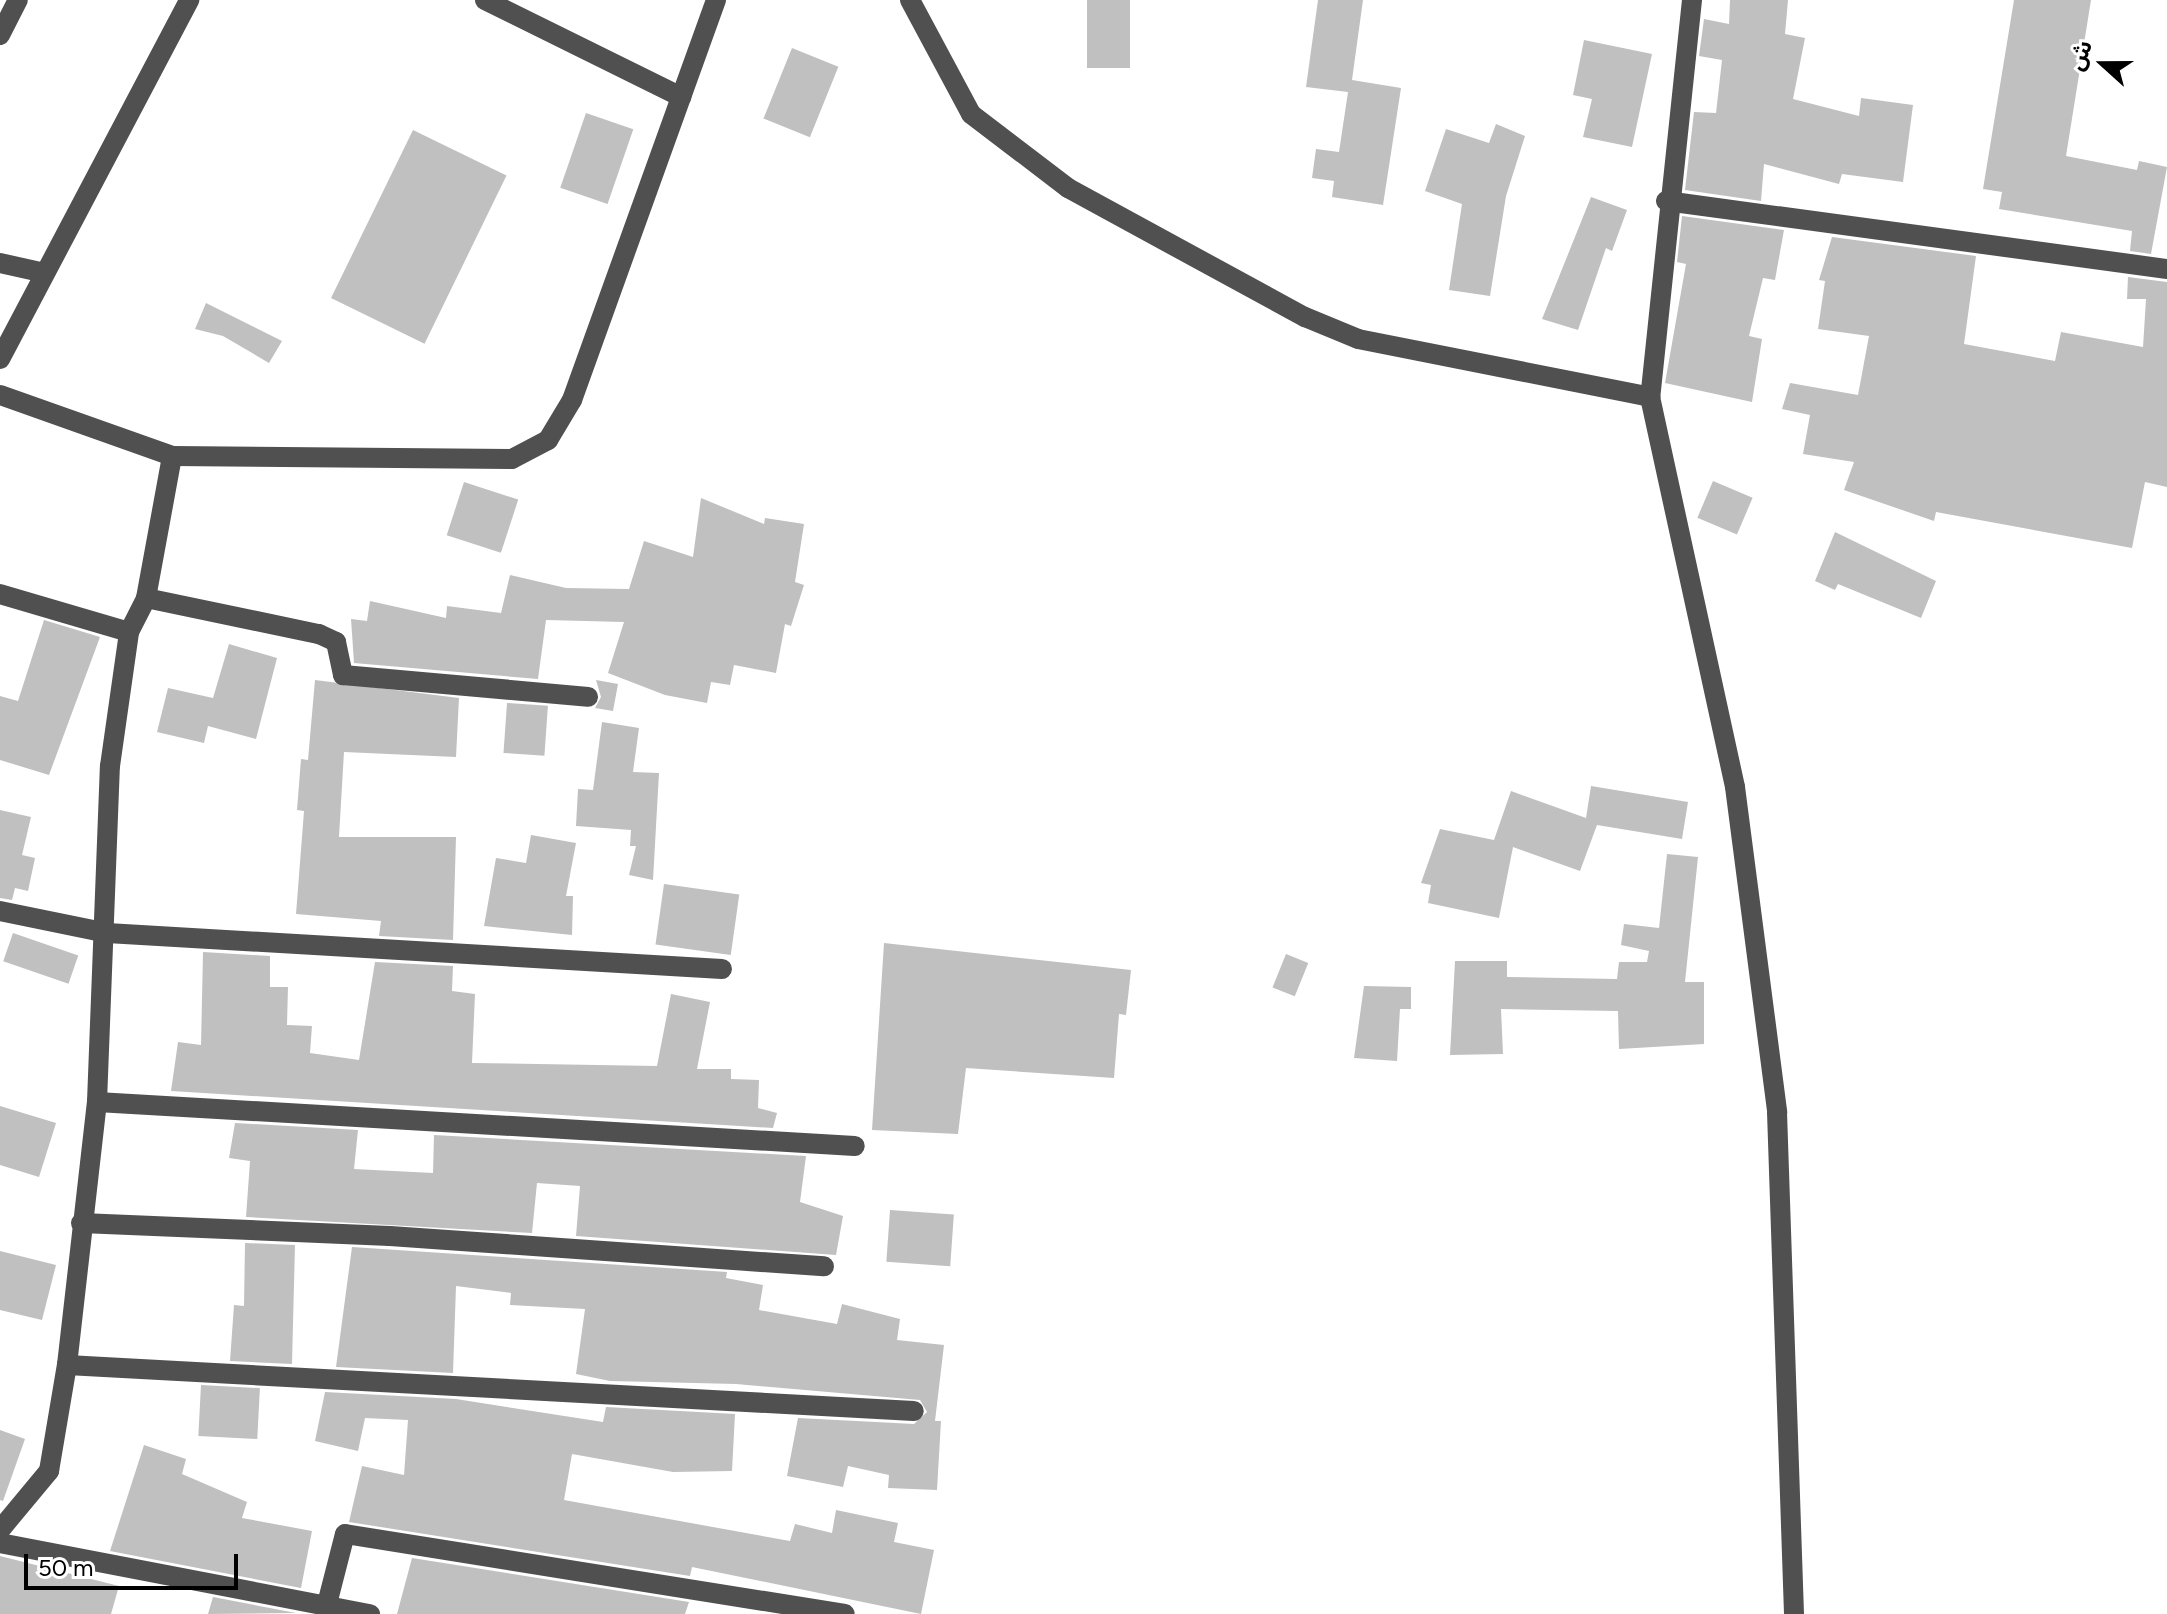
<!DOCTYPE html>
<html>
<head>
<meta charset="utf-8">
<style>
	body { margin:0 }
	#map { position:relative; width:2167px; height:1614px; overflow:hidden; background:#fff; font-family:Figtree,"Noto Sans Arabic",sans-serif }
	div>[style] { position:absolute }
	.building>* { inset:0; background:#c0c0c0; transform-origin:0 0 }
	.minor>* { height:20px; margin:-10px; padding:0 10px; transform-origin:10px; border-radius:10px; background:#505050 }
	span { translate:-50% -50%; white-space:nowrap; text-align:center; line-height:1.15; -webkit-text-stroke:6px #fff; paint-order:stroke }
	.north { position:absolute; left:2063px; top:24px; width:80px; height:80px; -webkit-text-stroke:6px #fff; paint-order:stroke; rotate:291deg; font-size:22px; font-weight:700; line-height:32px; text-align:center; color:#000 }
	.north::after { content:''; display:block; margin:auto; width:28px; height:36px; background:#000; clip-path:polygon(50% 0,100% 100%,50% 72%,0 100%) }
	.scale { position:absolute; left:24px; top:1554px; width:214px; height:36px; box-sizing:border-box; border:4px solid #000; border-top:0; padding-left:10px; font-size:24px; line-height:28px; white-space:nowrap; color:#000; -webkit-text-stroke:6px #fff; paint-order:stroke }
</style>
</head>
<body>
<div id="map">
	<div class="building">
		<i style="left:1087px;top:0;width:43px;height:68px"></i>
		<i style="clip-path:polygon(1318px 0,1363px 0,1352px 80px,1401px 88px,1383px 205px,1332px 197px,1334px 181px,1312px 178px,1316px 149px,1339px 152px,1348px 92px,1306px 87px)"></i>
		<i style="clip-path:polygon(1730px 0,1788px 0,1785px 34px,1805px 38px,1793px 99px,1859px 116px,1861px 98px,1913px 105px,1903px 182px,1842px 174px,1839px 184px,1764px 164px,1761px 201px,1685px 190px,1694px 112px,1716px 113px,1722px 60px,1699px 56px,1704px 19px,1729px 24px)"></i>
		<i style="clip-path:polygon(2014px 0,2091px 0,2066px 156px,2137px 170px,2139px 161px,2167px 167px,2151px 254px,2130px 251px,2132px 231px,1999px 209px,2002px 192px,1983px 189px)"></i>
		<i style="clip-path:polygon(1584px 40px,1652px 54px,1632px 147px,1583px 137px,1592px 99px,1573px 95px)"></i>
		<i style="left:792px;top:48px;width:50px;height:76px;rotate:22deg"></i>
		<i style="left:586px;top:113px;width:50px;height:79px;rotate:19deg"></i>
		<i style="clip-path:polygon(1496px 124px,1525px 136px,1506px 196px,1490px 296px,1449px 290px,1462px 204px,1425px 191px,1446px 129px,1489px 143px)"></i>
		<i style="left:413px;top:130px;width:104px;height:187px;rotate:26deg"></i>
		<i style="clip-path:polygon(1591px 197px,1627px 210px,1612px 251px,1606px 248px,1578px 330px,1542px 319px)"></i>
		<i style="clip-path:polygon(1682px 216px,1784px 230px,1775px 280px,1763px 278px,1749px 336px,1762px 339px,1752px 402px,1665px 383px,1686px 264px,1677px 262px)"></i>
		<i style="clip-path:polygon(1832px 237px,1976px 256px,1964px 344px,2055px 361px,2061px 332px,2143px 347px,2146px 299px,2127px 299px,2128px 277px,2167px 282px,2167px 487px,2145px 482px,2132px 548px,1936px 512px,1934px 521px,1844px 490px,1854px 462px,1803px 454px,1810px 415px,1782px 409px,1790px 383px,1858px 395px,1869px 336px,1818px 329px,1825px 281px,1819px 280px)"></i>
		<i style="clip-path:polygon(206px 303px,282px 341px,269px 363px,223px 336px,195px 329px)"></i>
		<i style="left:1713px;top:481px;width:43px;height:40px;rotate:23deg"></i>
		<i style="left:464px;top:482px;width:57px;height:56px;rotate:18deg"></i>
		<i style="clip-path:polygon(701px 498px,764px 524px,765px 518px,804px 524px,795px 582px,804px 585px,791px 626px,785px 624px,776px 673px,734px 665px,730px 685px,711px 682px,707px 703px,665px 695px,608px 673px,624px 622px,546px 620px,538px 679px,354px 663px,351px 619px,367px 621px,370px 601px,446px 618px,447px 606px,501px 613px,510px 575px,566px 588px,629px 589px,644px 541px,693px 557px)"></i>
		<i style="clip-path:polygon(1835px 532px,1936px 581px,1921px 618px,1838px 584px,1835px 590px,1815px 581px)"></i>
		<i style="clip-path:polygon(44px 620px,100px 637px,49px 775px,0 760px,0 696px,18px 701px)"></i>
		<i style="clip-path:polygon(229px 644px,277px 658px,256px 739px,208px 726px,204px 743px,157px 732px,168px 688px,213px 698px)"></i>
		<i style="clip-path:polygon(315px 680px,459px 698px,456px 757px,344px 752px,339px 837px,456px 837px,453px 940px,379px 936px,381px 921px,296px 914px,304px 811px,297px 810px,301px 759px,308px 760px)"></i>
		<i style="clip-path:polygon(596px 680px,618px 684px,613px 711px,595px 708px,601px 697px)"></i>
		<i style="left:507px;top:703px;width:41px;height:50px;rotate:4deg"></i>
		<i style="clip-path:polygon(602px 722px,639px 728px,633px 772px,659px 773px,653px 880px,629px 875px,636px 846px,630px 846px,631px 830px,576px 826px,578px 789px,593px 790px)"></i>
		<i style="clip-path:polygon(1591px 786px,1688px 802px,1682px 839px,1597px 825px,1580px 871px,1513px 847px,1499px 918px,1428px 903px,1431px 885px,1421px 883px,1440px 829px,1494px 840px,1511px 791px,1586px 818px)"></i>
		<i style="clip-path:polygon(0 810px,31px 817px,22px 855px,35px 858px,28px 891px,15px 888px,12px 900px,0 898px)"></i>
		<i style="clip-path:polygon(531px 835px,576px 843px,566px 896px,573px 896px,572px 935px,484px 926px,496px 858px,526px 863px)"></i>
		<i style="clip-path:polygon(1667px 854px,1698px 857px,1685px 982px,1704px 982px,1704px 1044px,1619px 1049px,1618px 1011px,1501px 1009px,1503px 1054px,1450px 1055px,1455px 961px,1507px 961px,1507px 977px,1617px 979px,1619px 962px,1647px 962px,1649px 951px,1621px 945px,1624px 924px,1659px 928px)"></i>
		<i style="left:664px;top:884px;width:76px;height:61px;rotate:8deg"></i>
		<i style="left:13px;top:933px;width:69px;height:30px;rotate:19deg"></i>
		<i style="clip-path:polygon(884px 943px,1131px 970px,1126px 1015px,1119px 1014px,1114px 1078px,966px 1068px,958px 1134px,872px 1130px)"></i>
		<i style="clip-path:polygon(203px 952px,270px 956px,270px 987px,288px 987px,287px 1025px,312px 1026px,310px 1053px,359px 1060px,375px 962px,453px 966px,452px 991px,475px 994px,472px 1063px,657px 1066px,671px 994px,710px 1002px,697px 1069px,731px 1069px,731px 1079px,759px 1080px,758px 1108px,777px 1113px,773px 1128px,171px 1091px,178px 1042px,201px 1045px)"></i>
		<i style="left:1286px;top:954px;width:24px;height:36px;rotate:22deg"></i>
		<i style="clip-path:polygon(1364px 986px,1411px 987px,1411px 1009px,1400px 1009px,1397px 1061px,1354px 1058px)"></i>
		<i style="clip-path:polygon(0 1106px,56px 1123px,39px 1177px,0 1165px)"></i>
		<i style="clip-path:polygon(235px 1123px,358px 1130px,354px 1169px,433px 1173px,434px 1135px,806px 1156px,800px 1202px,843px 1216px,836px 1255px,576px 1236px,580px 1186px,537px 1183px,532px 1233px,246px 1217px,250px 1161px,229px 1158px)"></i>
		<i style="left:890px;top:1210px;width:64px;height:52px;rotate:4deg"></i>
		<i style="clip-path:polygon(245px 1243px,295px 1245px,292px 1364px,230px 1361px,234px 1305px,244px 1306px)"></i>
		<i style="clip-path:polygon(352px 1247px,727px 1272px,726px 1278px,763px 1285px,759px 1310px,837px 1324px,842px 1304px,900px 1319px,897px 1340px,944px 1345px,935px 1421px,941px 1421px,937px 1490px,888px 1488px,889px 1475px,848px 1466px,843px 1487px,787px 1476px,798px 1418px,914px 1424px,927px 1412px,920px 1400px,736px 1384px,610px 1381px,576px 1374px,585px 1309px,510px 1305px,511px 1293px,456px 1286px,453px 1373px,336px 1367px)"></i>
		<i style="clip-path:polygon(0 1251px,56px 1265px,42px 1320px,0 1310px)"></i>
		<i style="left:201px;top:1385px;width:59px;height:51px;rotate:3deg"></i>
		<i style="clip-path:polygon(325px 1392px,456px 1399px,603px 1422px,606px 1407px,735px 1414px,732px 1471px,673px 1472px,572px 1454px,564px 1500px,790px 1541px,795px 1524px,832px 1533px,836px 1510px,898px 1523px,894px 1542px,934px 1550px,921px 1614px,692px 1567px,690px 1576px,349px 1522px,362px 1466px,404px 1475px,408px 1420px,365px 1418px,358px 1451px,315px 1441px)"></i>
		<i style="clip-path:polygon(0 1430px,25px 1439px,3px 1501px,0 1500px)"></i>
		<i style="clip-path:polygon(144px 1445px,186px 1459px,182px 1474px,247px 1502px,242px 1518px,312px 1531px,301px 1588px,110px 1551px)"></i>
		<i style="clip-path:polygon(0 1556px,119px 1586px,111px 1614px,0 1614px)"></i>
		<i style="clip-path:polygon(412px 1558px,689px 1602px,685px 1614px,397px 1614px)"></i>
		<i style="clip-path:polygon(213px 1597px,296px 1613px,208px 1614px)"></i>
	</div>
	<div class="minor">
		<i style="left:485px;top:0;width:219px;rotate:26.3deg"></i>
		<i style="left:910px;top:0;width:129px;rotate:61.8deg"></i>
		<i style="left:971px;top:114px;width:122px;rotate:37.3deg"></i>
		<i style="left:1068px;top:188px;width:270px;rotate:28.6deg"></i>
		<i style="left:1305px;top:317px;width:57px;rotate:22.5deg"></i>
		<i style="left:1358px;top:339px;width:298px;rotate:11.2deg"></i>
		<i style="left:1692px;top:0;width:399px;rotate:96deg"></i>
		<i style="left:1650px;top:397px;width:399px;rotate:77.7deg"></i>
		<i style="left:1735px;top:787px;width:328px;rotate:82.6deg"></i>
		<i style="left:1777px;top:1112px;width:502px;rotate:88.06deg"></i>
		<i style="left:0;top:35px;width:39px;rotate:-63deg"></i>
		<i style="left:1666px;top:201px;width:506px;rotate:7.73deg"></i>
		<i style="left:0;top:263px;width:46px;rotate:12.5deg"></i>
		<i style="left:0;top:359px;width:406px;rotate:-62.2deg"></i>
		<i style="left:0;top:395px;width:182px;rotate:19.5deg"></i>
		<i style="left:172px;top:456px;width:340px;rotate:0.5deg"></i>
		<i style="left:512px;top:459px;width:41px;rotate:-27.8deg"></i>
		<i style="left:548px;top:440px;width:47px;rotate:-59deg"></i>
		<i style="left:572px;top:400px;width:425px;rotate:-70.2deg"></i>
		<i style="left:0;top:594px;width:134px;rotate:16.4deg"></i>
		<i style="left:146px;top:598px;width:177px;rotate:11.8deg"></i>
		<i style="left:319px;top:634px;width:19px;rotate:25deg"></i>
		<i style="left:336px;top:642px;width:34px;rotate:78deg"></i>
		<i style="left:343px;top:675px;width:246px;rotate:5.1deg"></i>
		<i style="left:0;top:911px;width:109px;rotate:11.6deg"></i>
		<i style="left:107px;top:933px;width:616px;rotate:3.35deg"></i>
		<i style="left:97px;top:1102px;width:759px;rotate:3.32deg"></i>
		<i style="left:81px;top:1223px;width:309px;rotate:2.4deg"></i>
		<i style="left:390px;top:1236px;width:435px;rotate:4deg"></i>
		<i style="left:67px;top:1365px;width:848px;rotate:3.11deg"></i>
		<i style="left:0;top:1530px;width:77px;rotate:-50.3deg"></i>
		<i style="left:49px;top:1471px;width:108px;rotate:-80.4deg"></i>
		<i style="left:67px;top:1365px;width:265px;rotate:-83.5deg"></i>
		<i style="left:97px;top:1102px;width:336px;rotate:-87.8deg"></i>
		<i style="left:110px;top:766px;width:135px;rotate:-81.9deg"></i>
		<i style="left:129px;top:632px;width:38px;rotate:-63deg"></i>
		<i style="left:146px;top:598px;width:144px;rotate:-79.6deg"></i>
		<i style="left:0;top:1543px;width:377px;rotate:10.9deg"></i>
		<i style="left:327px;top:1604px;width:72px;rotate:-75.6deg"></i>
		<i style="left:345px;top:1534px;width:506px;rotate:9.09deg"></i>
	</div>
	<div class="north">ش</div>
	<div class="scale">50 m</div>
</div>
</body>
</html>
